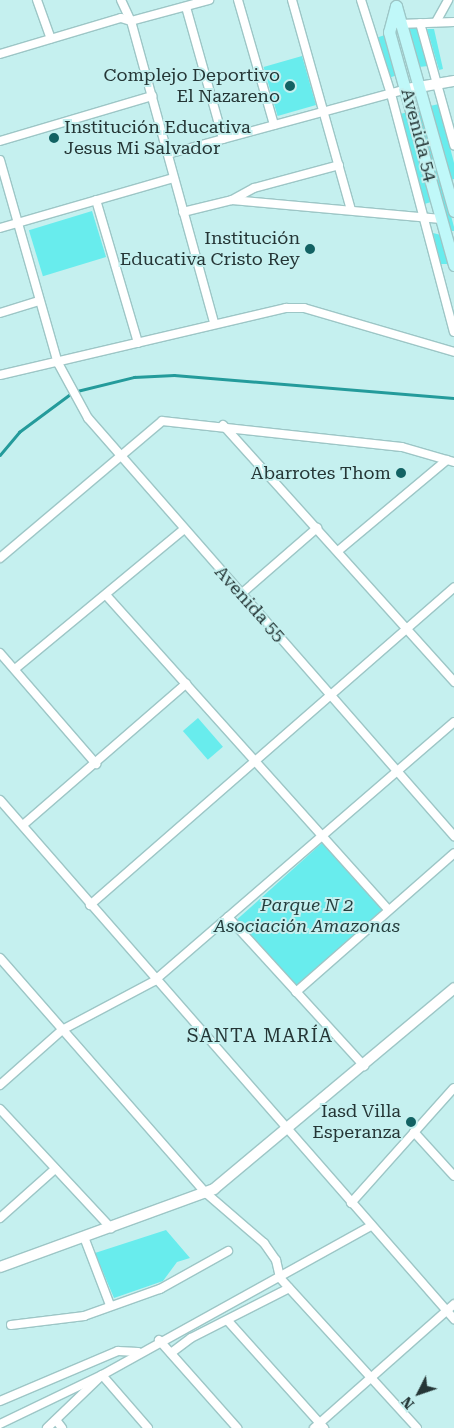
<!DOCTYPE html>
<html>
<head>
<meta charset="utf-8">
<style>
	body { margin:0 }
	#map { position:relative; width:454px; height:1428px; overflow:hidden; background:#c5f0ef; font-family:"Roboto Serif",serif }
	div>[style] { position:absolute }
	.green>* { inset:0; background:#68eced; transform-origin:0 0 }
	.stream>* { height:2.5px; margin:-1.25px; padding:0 1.25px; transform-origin:1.25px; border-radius:1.25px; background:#249b9b }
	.roads { filter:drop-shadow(1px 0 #9dc6c6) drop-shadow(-1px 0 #9dc6c6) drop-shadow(0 1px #9dc6c6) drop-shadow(0 -1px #9dc6c6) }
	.minor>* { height:8px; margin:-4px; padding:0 4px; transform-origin:4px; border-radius:4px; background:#fff }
	.tertiary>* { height:10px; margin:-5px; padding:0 5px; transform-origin:5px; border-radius:5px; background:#fff }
	.secondary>* { height:11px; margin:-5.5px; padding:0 5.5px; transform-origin:5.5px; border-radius:5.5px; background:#c0f8f9 }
	.dots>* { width:14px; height:14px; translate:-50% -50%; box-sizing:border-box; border:2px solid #c5f0ef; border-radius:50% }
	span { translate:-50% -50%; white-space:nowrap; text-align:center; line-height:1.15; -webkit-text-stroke:4px #c5f0ef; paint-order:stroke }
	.poi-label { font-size:18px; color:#253636 }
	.right { translate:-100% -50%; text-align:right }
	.left { translate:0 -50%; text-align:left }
	.street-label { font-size:18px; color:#253636 }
	.park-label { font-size:18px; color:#263f3f; font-style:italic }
	.neighbourhood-label { font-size:19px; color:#253636; letter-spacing:1px }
	.north { position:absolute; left:394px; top:1368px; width:50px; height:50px; -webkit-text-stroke:4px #c5f0ef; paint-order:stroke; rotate:229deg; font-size:14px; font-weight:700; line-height:20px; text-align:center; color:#253636 }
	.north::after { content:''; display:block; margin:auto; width:18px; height:22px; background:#253636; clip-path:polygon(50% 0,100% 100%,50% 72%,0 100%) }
</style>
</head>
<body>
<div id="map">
	<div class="green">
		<i style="clip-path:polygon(414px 26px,418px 30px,428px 66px,419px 67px,407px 29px)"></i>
		<i style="clip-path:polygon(427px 29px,434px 29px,443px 69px,439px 70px)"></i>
		<i style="left:385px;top:35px;width:42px;height:9px;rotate:73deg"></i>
		<i style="left:302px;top:56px;width:51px;height:40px;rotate:74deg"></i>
		<i style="clip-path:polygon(439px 104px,454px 163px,454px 179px,450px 180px,430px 106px)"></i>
		<i style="clip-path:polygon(423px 111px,454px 227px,454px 231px,450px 231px,417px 113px)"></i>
		<i style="left:408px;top:112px;width:93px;height:8px;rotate:75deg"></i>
		<i style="left:92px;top:211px;width:48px;height:66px;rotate:73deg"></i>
		<i style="clip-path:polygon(433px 233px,441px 235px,449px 264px,441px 264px)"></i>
		<i style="left:198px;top:718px;width:38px;height:20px;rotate:49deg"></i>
		<i style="left:322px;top:843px;width:91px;height:116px;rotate:48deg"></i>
		<i style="clip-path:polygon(166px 1230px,190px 1258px,177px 1262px,163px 1281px,114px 1298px,95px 1253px)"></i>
	</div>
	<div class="stream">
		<i style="left:0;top:455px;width:30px;rotate:-50deg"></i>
		<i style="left:19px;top:432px;width:67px;rotate:-36.5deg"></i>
		<i style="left:73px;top:392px;width:63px;rotate:-13.8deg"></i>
		<i style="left:134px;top:377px;width:40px;rotate:-2.9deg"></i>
		<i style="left:174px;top:375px;width:281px;rotate:4.7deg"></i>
	</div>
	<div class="roads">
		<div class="minor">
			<i style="left:37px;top:0;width:41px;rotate:70.3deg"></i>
			<i style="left:121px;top:0;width:23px;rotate:65deg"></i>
			<i style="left:131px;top:21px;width:313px;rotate:74.6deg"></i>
			<i style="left:238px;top:0;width:130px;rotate:73.9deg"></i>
			<i style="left:292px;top:0;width:218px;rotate:74.3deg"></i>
			<i style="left:361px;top:0;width:99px;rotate:72.3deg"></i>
			<i style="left:391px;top:94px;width:246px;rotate:75.2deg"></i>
			<i style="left:186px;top:7px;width:137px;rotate:74.3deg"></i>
			<i style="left:436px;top:22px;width:25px;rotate:-61deg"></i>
			<i style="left:420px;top:23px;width:127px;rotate:74.4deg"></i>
			<i style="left:399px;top:24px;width:55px;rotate:-2.1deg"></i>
			<i style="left:0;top:54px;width:126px;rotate:-16.6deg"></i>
			<i style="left:121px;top:18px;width:10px;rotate:17deg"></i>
			<i style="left:131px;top:21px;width:81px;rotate:-15.1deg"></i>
			<i style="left:0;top:141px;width:159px;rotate:-16.5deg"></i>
			<i style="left:168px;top:154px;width:248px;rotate:-15.2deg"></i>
			<i style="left:0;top:160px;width:211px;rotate:74.1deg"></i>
			<i style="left:58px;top:363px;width:63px;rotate:61.4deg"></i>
			<i style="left:88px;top:418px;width:556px;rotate:48.79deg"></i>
			<i style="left:96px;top:200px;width:149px;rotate:73.6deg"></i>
			<i style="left:232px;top:200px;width:25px;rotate:-29deg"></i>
			<i style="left:254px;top:188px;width:88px;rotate:-15.1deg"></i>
			<i style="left:183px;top:212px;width:50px;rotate:-13.8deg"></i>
			<i style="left:232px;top:200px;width:210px;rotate:5.2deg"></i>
			<i style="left:0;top:228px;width:180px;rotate:-16.1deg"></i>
			<i style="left:0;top:313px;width:41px;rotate:-17.1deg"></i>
			<i style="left:0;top:375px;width:294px;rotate:-13.2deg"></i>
			<i style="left:286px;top:308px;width:18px"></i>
			<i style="left:304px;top:308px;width:156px;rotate:16.3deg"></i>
			<i style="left:223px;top:425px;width:346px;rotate:48deg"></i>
			<i style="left:338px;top:551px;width:142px;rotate:-39.9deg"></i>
			<i style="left:0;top:558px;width:212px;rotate:-40.2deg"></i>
			<i style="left:162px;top:421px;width:241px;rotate:6.2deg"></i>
			<i style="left:402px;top:447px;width:54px;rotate:16.1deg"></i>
			<i style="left:241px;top:594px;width:101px;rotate:-41deg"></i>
			<i style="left:106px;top:595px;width:423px;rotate:48.1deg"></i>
			<i style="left:0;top:653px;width:147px;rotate:49.1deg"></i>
			<i style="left:15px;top:669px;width:219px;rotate:-39.6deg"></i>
			<i style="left:0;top:800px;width:690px;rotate:48.82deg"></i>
			<i style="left:23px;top:825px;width:216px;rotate:-40.9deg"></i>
			<i style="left:90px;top:905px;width:483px;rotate:-41.1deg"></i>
			<i style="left:228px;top:917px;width:202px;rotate:47.6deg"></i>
			<i style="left:0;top:958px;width:313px;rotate:48.8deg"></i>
			<i style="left:206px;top:1193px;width:77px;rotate:40.8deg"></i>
			<i style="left:264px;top:1243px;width:21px;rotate:55deg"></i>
			<i style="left:276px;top:1260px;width:18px;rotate:77deg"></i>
			<i style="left:280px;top:1278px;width:203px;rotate:47.6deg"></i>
			<i style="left:296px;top:992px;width:210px;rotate:-41.3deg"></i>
			<i style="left:0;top:1085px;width:83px;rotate:-41.6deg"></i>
			<i style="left:62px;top:1030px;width:104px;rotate:-28deg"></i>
			<i style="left:154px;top:981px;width:396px;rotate:-40.8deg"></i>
			<i style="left:0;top:1109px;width:163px;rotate:47deg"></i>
			<i style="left:414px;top:1132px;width:59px;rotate:47.7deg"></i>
			<i style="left:351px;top:1203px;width:154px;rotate:-48.2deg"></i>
			<i style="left:0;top:1218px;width:74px;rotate:-41.7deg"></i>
			<i style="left:84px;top:1237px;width:73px;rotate:69.1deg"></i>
			<i style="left:228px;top:1321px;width:144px;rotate:48.1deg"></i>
			<i style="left:11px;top:1325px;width:74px;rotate:-7deg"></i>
			<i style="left:84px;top:1316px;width:81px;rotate:-19.6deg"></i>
			<i style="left:160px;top:1289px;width:78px;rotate:-29.2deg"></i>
			<i style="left:159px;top:1340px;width:118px;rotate:48.4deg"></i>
			<i style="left:171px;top:1353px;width:25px;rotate:-37deg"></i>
			<i style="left:191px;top:1338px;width:110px;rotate:-27deg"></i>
			<i style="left:0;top:1401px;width:128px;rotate:-23deg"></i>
			<i style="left:118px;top:1351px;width:20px;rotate:3deg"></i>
			<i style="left:56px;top:1420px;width:10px;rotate:53deg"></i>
			<i style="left:0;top:1424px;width:113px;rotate:-25.7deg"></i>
			<i style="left:102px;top:1375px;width:308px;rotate:-29deg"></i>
			<i style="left:47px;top:1428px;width:76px;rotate:-43.9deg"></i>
			<i style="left:102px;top:1375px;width:70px;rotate:49deg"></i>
			<i style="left:314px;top:1428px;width:187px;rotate:-41.5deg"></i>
		</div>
		<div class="tertiary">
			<i style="left:407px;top:89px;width:48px;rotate:-9.7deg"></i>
			<i style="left:0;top:1267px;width:228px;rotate:-20deg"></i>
			<i style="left:214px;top:1189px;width:313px;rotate:-39.9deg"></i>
		</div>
		<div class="secondary">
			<i style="left:396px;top:6px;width:27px;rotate:105deg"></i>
			<i style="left:389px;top:32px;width:242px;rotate:74.4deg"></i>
			<i style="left:396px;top:6px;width:213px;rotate:74.2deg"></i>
		</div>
	</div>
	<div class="dots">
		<i style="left:290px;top:86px;background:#126263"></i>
		<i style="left:54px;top:138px;background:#126263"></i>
		<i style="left:310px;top:249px;background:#126263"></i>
		<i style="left:401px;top:473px;background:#126263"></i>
		<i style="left:411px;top:1122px;background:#126263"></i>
	</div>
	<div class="poi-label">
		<span class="right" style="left:280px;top:86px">Complejo Deportivo<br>El Nazareno</span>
		<span class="left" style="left:64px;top:138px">Institución Educativa<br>Jesus Mi Salvador</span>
		<span class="right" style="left:300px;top:249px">Institución<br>Educativa Cristo Rey</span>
		<span class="right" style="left:391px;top:473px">Abarrotes Thom</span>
		<span class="right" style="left:401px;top:1122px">Iasd Villa<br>Esperanza</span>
	</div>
	<div class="street-label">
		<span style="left:419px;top:135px;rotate:75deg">Avenida 54</span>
		<span style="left:250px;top:604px;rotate:48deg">Avenida 55</span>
	</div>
	<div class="park-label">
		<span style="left:307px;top:916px">Parque N 2<br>Asociación Amazonas</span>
	</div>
	<div class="neighbourhood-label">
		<span style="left:260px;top:1036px">SANTA MARÍA</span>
	</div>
	<div class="north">N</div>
</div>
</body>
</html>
